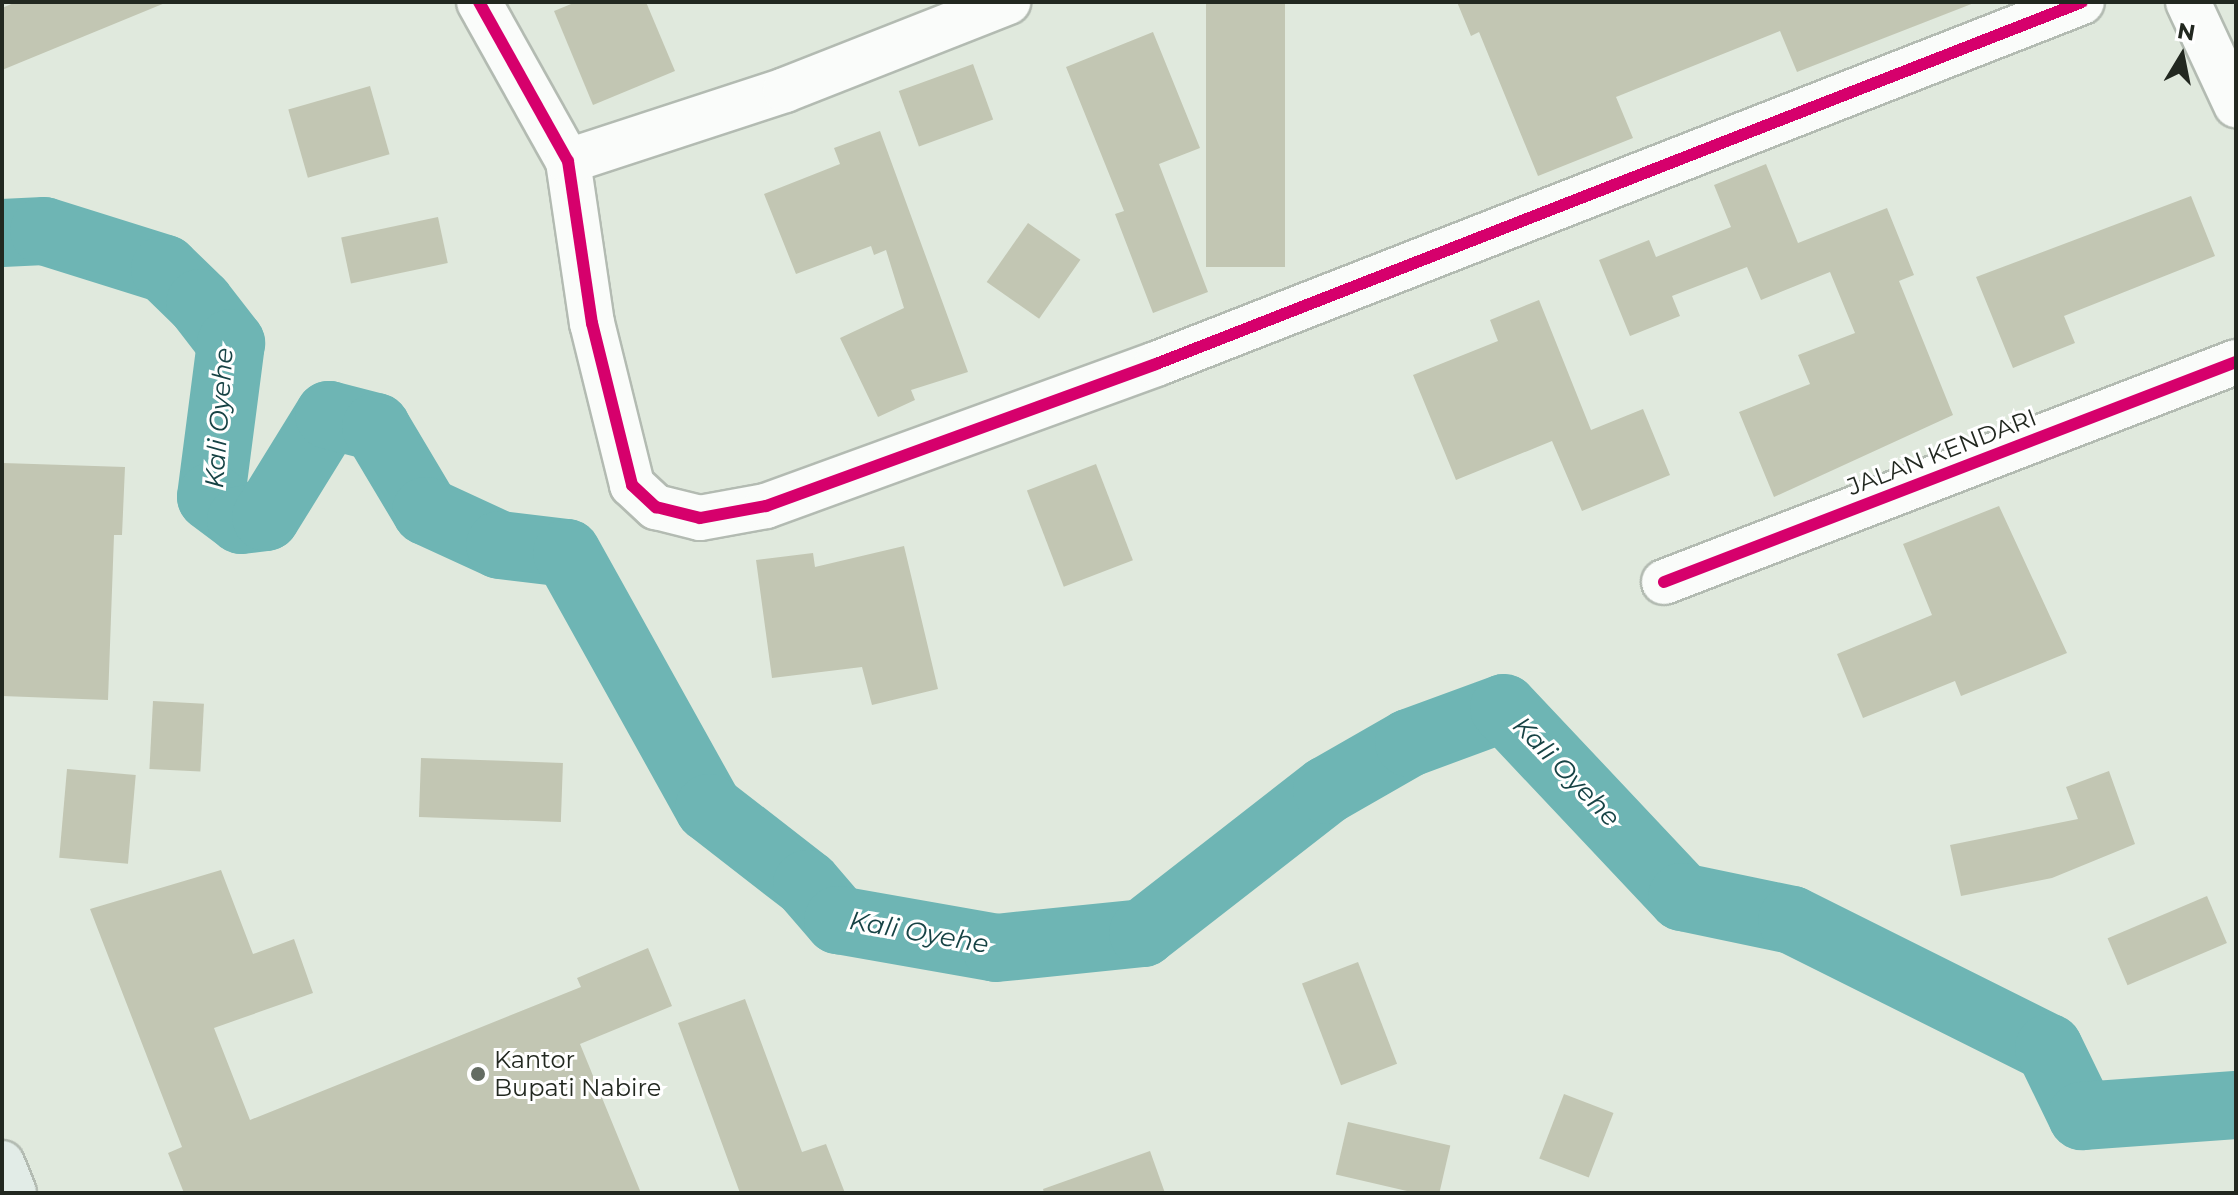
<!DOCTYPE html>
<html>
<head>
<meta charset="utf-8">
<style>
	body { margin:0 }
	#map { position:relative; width:2238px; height:1195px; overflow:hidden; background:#e0e9dd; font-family:Montserrat,sans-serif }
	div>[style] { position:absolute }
	.river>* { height:68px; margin:-34px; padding:0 34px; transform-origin:34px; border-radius:34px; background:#6eb5b4 }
	.building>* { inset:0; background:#c2c6b3; transform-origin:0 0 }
	.roads { filter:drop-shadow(2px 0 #b3bbb2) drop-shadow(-2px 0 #b3bbb2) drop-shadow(0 2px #b3bbb2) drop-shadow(0 -2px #b3bbb2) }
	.minor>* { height:44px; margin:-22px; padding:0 22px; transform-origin:22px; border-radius:22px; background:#fafcfa }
	.major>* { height:44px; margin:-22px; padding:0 22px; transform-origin:22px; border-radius:22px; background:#e2ece7 }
	.cycleway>* { height:12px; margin:-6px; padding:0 6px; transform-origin:6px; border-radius:6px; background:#d6006c }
	.dots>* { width:22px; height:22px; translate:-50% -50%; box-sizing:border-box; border:4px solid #fff; border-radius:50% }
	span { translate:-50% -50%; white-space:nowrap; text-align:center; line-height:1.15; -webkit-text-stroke:6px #fff; paint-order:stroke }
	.street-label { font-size:24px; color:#222820 }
	.poi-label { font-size:24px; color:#222820 }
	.left { translate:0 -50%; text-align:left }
	.water-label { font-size:26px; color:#174345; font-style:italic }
	.frame { position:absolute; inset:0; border:4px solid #222820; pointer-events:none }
	.north { position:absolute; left:2142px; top:16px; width:80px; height:80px; -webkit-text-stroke:6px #fff; paint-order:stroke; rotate:10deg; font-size:22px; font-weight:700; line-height:32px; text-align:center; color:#222820 }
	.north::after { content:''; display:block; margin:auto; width:28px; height:36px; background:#222820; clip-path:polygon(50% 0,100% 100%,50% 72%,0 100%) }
</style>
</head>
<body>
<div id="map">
	<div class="river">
		<i style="left:2px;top:233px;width:42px;rotate:-2.7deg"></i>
		<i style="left:44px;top:231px;width:127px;rotate:17.4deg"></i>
		<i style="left:165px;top:269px;width:49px;rotate:44.2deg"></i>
		<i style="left:200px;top:303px;width:51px;rotate:52.2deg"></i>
		<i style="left:231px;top:343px;width:155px;rotate:97.4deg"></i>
		<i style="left:211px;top:497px;width:38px;rotate:37deg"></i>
		<i style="left:241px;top:520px;width:25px;rotate:-7deg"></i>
		<i style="left:266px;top:517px;width:120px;rotate:-58.3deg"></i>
		<i style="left:329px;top:415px;width:49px;rotate:14.3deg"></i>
		<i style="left:376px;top:427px;width:98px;rotate:59.2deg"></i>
		<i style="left:426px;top:511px;width:81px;rotate:24.7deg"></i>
		<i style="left:500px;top:545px;width:67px;rotate:6.8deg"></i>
		<i style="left:567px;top:553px;width:292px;rotate:60.9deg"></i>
		<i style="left:709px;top:808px;width:124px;rotate:37.8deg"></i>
		<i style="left:807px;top:884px;width:48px;rotate:49.3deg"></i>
		<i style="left:838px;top:920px;width:160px;rotate:10deg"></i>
		<i style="left:996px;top:948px;width:148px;rotate:-5.8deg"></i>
		<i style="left:1143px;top:933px;width:233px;rotate:-37.9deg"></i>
		<i style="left:1327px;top:790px;width:95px;rotate:-29.8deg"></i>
		<i style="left:1409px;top:743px;width:101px;rotate:-20.2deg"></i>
		<i style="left:1504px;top:708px;width:260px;rotate:46.7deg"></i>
		<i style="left:1682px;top:897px;width:112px;rotate:11.8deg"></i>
		<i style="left:1792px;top:920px;width:287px;rotate:26.5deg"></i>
		<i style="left:2049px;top:1048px;width:76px;rotate:64.1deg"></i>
		<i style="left:2082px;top:1116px;width:154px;rotate:-4.1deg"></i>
	</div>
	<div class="building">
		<i style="clip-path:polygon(16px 2px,165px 2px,165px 3px,2px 70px,2px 8px)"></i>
		<i style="clip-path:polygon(576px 2px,646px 2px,675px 71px,593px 105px,554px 11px)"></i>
		<i style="left:1206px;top:2px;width:79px;height:265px"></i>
		<i style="clip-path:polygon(1457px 2px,1974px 2px,1974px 3px,1797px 72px,1780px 31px,1616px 97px,1633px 138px,1538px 176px,1479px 32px,1471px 36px)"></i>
		<i style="clip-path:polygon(1153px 32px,1200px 148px,1159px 164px,1208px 292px,1153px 313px,1115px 214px,1124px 211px,1066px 67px)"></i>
		<i style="left:973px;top:64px;width:59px;height:79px;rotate:70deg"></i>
		<i style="left:370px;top:86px;width:71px;height:85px;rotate:74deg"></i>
		<i style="clip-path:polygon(880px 131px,968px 372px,911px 390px,915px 400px,878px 417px,840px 338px,904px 308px,886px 250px,874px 255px,871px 246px,796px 274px,764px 194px,840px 164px,834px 148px)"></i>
		<i style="clip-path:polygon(1766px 164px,1798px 243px,1887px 208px,1914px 275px,1899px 281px,1953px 415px,1774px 497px,1739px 412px,1810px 384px,1798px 355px,1855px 333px,1830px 272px,1761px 300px,1747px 267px,1672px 296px,1680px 316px,1630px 336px,1599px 260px,1649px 240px,1656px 257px,1731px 227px,1714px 185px)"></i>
		<i style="clip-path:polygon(2191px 196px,2215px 256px,2064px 316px,2075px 343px,2013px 368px,1976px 277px)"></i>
		<i style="left:438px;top:217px;width:47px;height:99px;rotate:78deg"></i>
		<i style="left:1028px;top:223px;width:64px;height:72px;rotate:35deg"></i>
		<i style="clip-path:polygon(1539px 300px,1591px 430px,1643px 409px,1670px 475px,1582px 511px,1552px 441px,1456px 480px,1413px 375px,1498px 341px,1490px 320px)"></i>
		<i style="clip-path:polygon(3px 463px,125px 467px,122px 535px,114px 535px,108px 700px,2px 696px)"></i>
		<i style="left:1096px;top:464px;width:103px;height:74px;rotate:69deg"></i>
		<i style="clip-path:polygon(1999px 506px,2067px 653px,1961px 696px,1955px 681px,1863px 718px,1837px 654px,1932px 615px,1903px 544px)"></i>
		<i style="clip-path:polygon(904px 546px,938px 689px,872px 705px,862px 667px,772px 678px,756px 560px,813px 553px,815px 567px)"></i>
		<i style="left:153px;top:701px;width:51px;height:68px;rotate:3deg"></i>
		<i style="left:421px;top:758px;width:142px;height:59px;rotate:2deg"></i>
		<i style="left:67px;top:769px;width:69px;height:89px;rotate:5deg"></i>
		<i style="clip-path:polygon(2109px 771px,2135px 844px,2052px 878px,1961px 896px,1950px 845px,2078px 819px,2066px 787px)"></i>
		<i style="clip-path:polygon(221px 870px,253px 954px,294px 939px,313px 993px,214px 1028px,250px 1120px,581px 987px,577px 978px,648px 948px,672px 1006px,580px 1044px,641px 1193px,184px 1193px,168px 1153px,182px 1147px,90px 909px)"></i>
		<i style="left:2207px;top:896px;width:51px;height:108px;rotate:67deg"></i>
		<i style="left:1358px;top:962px;width:109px;height:60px;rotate:69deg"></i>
		<i style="clip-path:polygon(745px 999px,802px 1152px,826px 1144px,845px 1193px,740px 1193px,678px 1023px)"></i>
		<i style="left:1564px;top:1094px;width:53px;height:69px;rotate:21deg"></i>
		<i style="left:1348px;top:1122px;width:105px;height:54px;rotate:13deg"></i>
		<i style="clip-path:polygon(1150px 1151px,1165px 1193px,1044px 1193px,1043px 1189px)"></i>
	</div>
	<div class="roads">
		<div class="minor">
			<i style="left:479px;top:2px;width:182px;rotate:60.8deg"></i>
			<i style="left:568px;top:161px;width:164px;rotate:81.6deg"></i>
			<i style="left:592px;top:323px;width:167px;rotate:76.1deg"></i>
			<i style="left:632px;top:485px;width:33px;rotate:43deg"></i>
			<i style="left:656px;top:507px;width:45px;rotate:14deg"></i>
			<i style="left:700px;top:518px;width:67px;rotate:-10.3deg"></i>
			<i style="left:766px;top:506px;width:415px;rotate:-20deg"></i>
			<i style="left:1156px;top:364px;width:994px;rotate:-21.35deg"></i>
			<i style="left:2188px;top:2px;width:114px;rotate:65deg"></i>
			<i style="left:568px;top:161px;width:228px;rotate:-18.1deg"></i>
			<i style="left:785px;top:90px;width:240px;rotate:-21.5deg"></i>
			<i style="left:1664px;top:582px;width:613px;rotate:-21.04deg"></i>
		</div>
		<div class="major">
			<i style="left:2px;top:1163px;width:32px;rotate:68deg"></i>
		</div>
	</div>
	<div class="cycleway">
		<i style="left:479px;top:2px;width:182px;rotate:60.8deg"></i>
		<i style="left:568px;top:161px;width:164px;rotate:81.6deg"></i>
		<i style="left:592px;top:323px;width:167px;rotate:76.1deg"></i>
		<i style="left:632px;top:485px;width:33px;rotate:43deg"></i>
		<i style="left:656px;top:507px;width:45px;rotate:14deg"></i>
		<i style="left:700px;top:518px;width:67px;rotate:-10.3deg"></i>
		<i style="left:766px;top:506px;width:415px;rotate:-20deg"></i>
		<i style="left:1156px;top:364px;width:994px;rotate:-21.35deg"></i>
		<i style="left:1664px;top:582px;width:613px;rotate:-21.04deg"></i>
	</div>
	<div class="dots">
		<i style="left:478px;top:1074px;background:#646c62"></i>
	</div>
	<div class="street-label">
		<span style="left:1942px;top:452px;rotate:-21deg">JALAN KENDARI</span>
	</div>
	<div class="poi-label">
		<span class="left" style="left:494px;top:1074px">Kantor<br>Bupati Nabire</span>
	</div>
	<div class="water-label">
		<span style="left:220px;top:418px;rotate:-86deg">Kali Oyehe</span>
		<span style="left:1566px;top:772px;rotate:46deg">Kali Oyehe</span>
		<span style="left:919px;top:933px;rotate:10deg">Kali Oyehe</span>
	</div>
	<div class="frame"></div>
	<div class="north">N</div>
</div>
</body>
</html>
